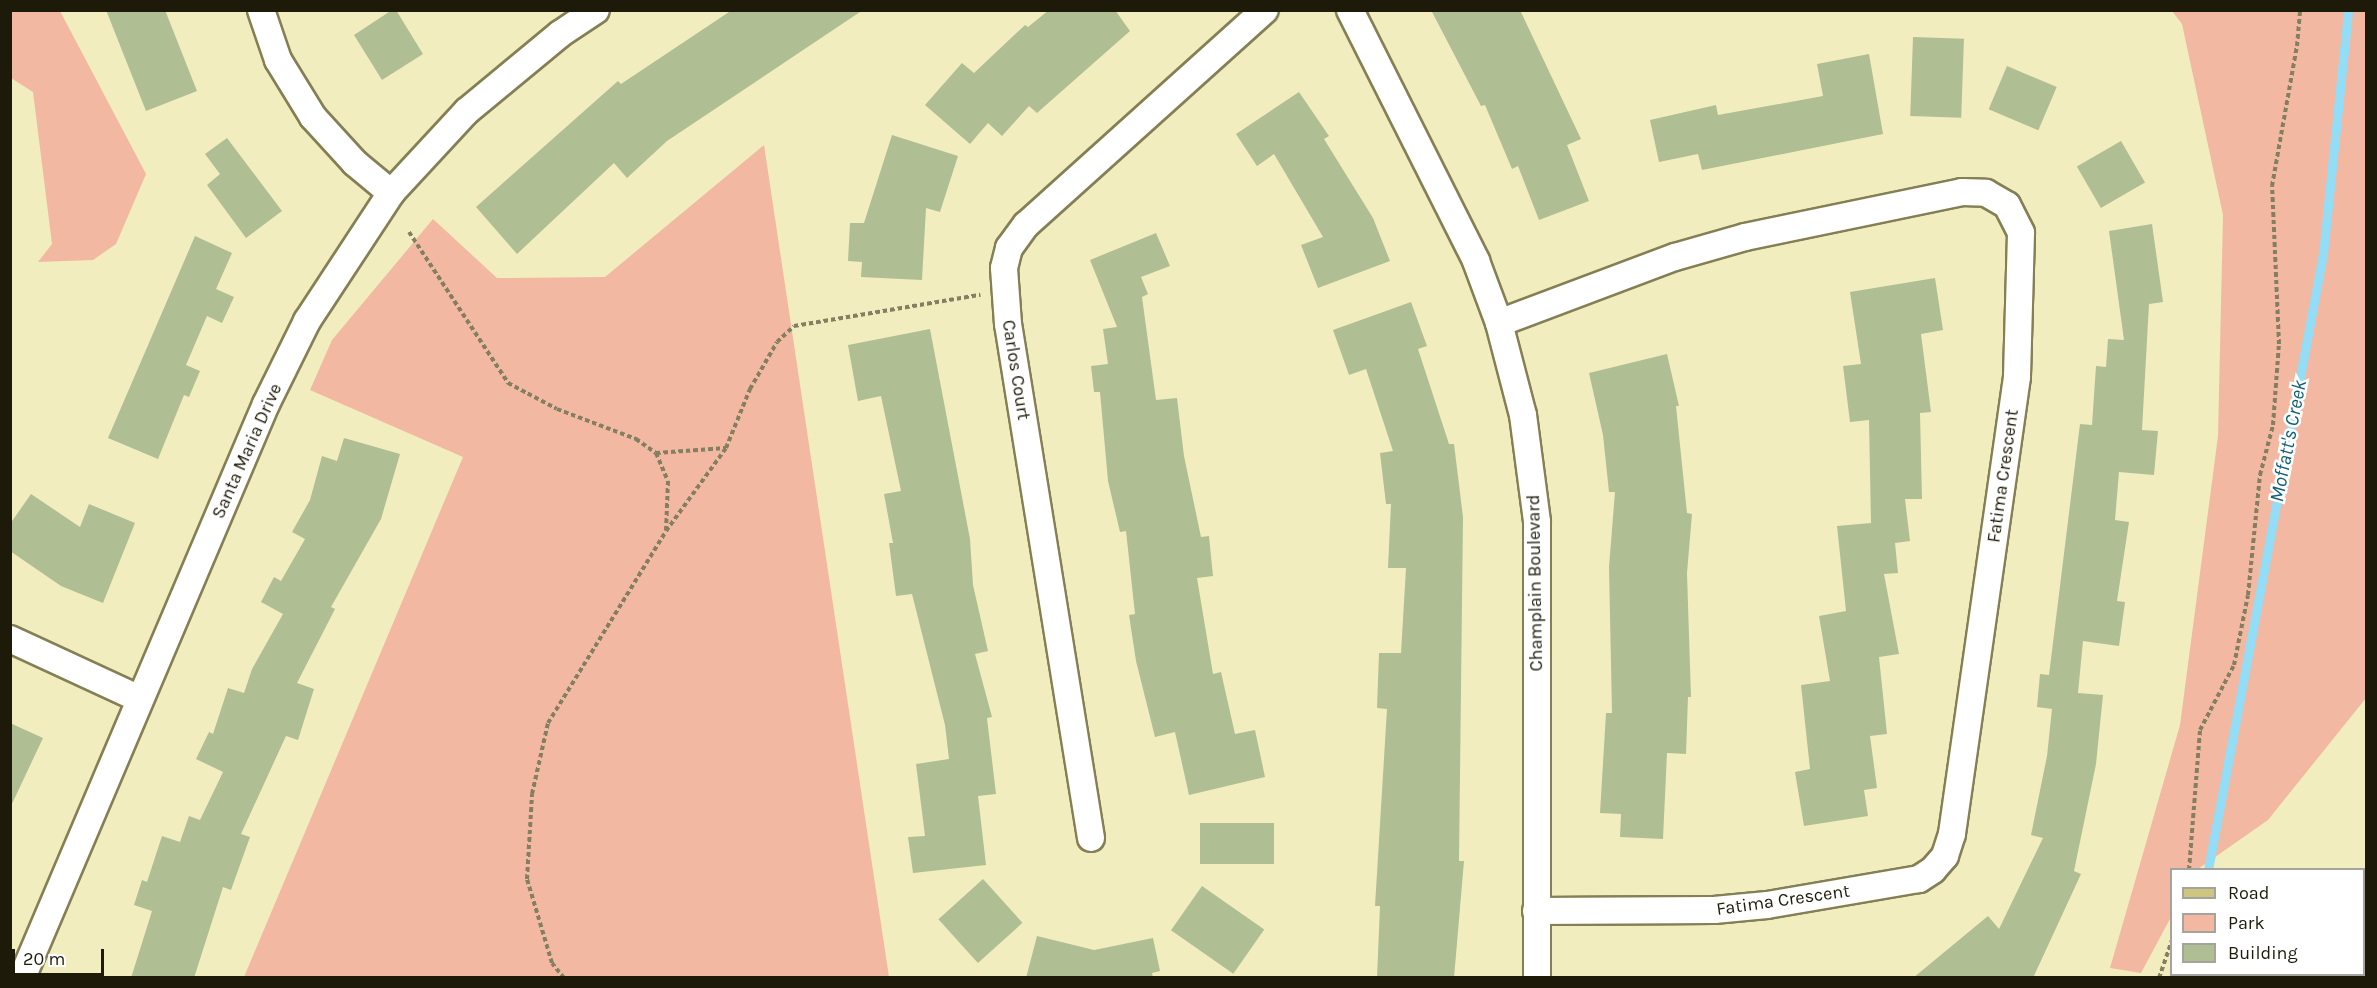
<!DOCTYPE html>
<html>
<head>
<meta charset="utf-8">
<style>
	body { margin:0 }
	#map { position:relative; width:2377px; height:988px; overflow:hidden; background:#f2edbf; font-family:Karla,sans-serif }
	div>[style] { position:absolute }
	.green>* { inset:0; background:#f2b8a2 }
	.stream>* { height:9px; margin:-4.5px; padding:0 4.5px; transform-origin:4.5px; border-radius:4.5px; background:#93ddf7 }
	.building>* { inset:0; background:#b0be93; transform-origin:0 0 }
	.path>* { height:4px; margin-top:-2px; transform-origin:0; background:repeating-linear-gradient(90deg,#837f60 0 4.5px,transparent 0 7.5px) }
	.roads { filter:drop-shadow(2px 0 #847f54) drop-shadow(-2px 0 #847f54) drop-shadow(0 2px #847f54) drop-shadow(0 -2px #847f54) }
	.minor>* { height:26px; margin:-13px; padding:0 13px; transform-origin:13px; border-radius:13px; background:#fff }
	.primary>* { height:33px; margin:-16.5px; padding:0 16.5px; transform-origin:16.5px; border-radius:16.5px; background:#cec57f }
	span { translate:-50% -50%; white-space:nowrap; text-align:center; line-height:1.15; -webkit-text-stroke:5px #fff; paint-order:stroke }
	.street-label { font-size:18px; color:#1d1a09 }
	.water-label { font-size:20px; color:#0e5f75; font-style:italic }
	.frame { position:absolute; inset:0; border:12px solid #1d1a09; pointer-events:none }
	.legend { position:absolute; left:2170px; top:868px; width:195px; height:108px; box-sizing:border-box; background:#fff; border:2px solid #a5a39d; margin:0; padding:8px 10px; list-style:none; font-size:18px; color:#1d1a09 }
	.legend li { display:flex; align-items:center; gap:12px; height:30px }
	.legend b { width:30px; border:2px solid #a5a39d }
	.scale { position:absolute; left:12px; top:949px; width:92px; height:27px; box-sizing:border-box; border:3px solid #1d1a09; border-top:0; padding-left:8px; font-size:18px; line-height:21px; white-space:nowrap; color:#1d1a09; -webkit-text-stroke:4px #fff; paint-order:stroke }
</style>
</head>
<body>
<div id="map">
	<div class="green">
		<i style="clip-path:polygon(10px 11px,60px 11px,146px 174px,116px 244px,93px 260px,38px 262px,52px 244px,33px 92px,11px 78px)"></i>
		<i style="clip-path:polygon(2172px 11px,2366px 11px,2366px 698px,2268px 820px,2198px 869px,2172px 870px,2171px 917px,2141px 973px,2110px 968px,2180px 725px,2218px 436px,2223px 215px,2182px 24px)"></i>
		<i style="clip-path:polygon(764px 145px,889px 977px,244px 977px,463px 457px,310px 390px,332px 340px,433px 219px,497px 278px,605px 277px)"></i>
	</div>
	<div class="stream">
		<i style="left:2208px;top:870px;width:627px;rotate:-79.43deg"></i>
		<i style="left:2323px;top:254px;width:245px;rotate:-84.1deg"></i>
		<i style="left:2188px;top:978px;width:4px;rotate:-76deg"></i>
	</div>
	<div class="building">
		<i style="clip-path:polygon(106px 10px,165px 10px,197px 91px,146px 111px)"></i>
		<i style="clip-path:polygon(392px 10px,396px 10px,423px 54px,382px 80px,354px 35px)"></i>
		<i style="clip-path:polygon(732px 10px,863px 10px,667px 141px,627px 178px,614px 163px,517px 254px,476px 207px,618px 81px,621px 84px)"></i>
		<i style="clip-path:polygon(1049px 10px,1115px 10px,1130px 31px,1037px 113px,1029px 106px,1002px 136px,988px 123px,970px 144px,925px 105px,962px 63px,974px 73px,1025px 25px,1028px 27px)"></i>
		<i style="clip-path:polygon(1431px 10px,1520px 10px,1581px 139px,1567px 145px,1589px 201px,1539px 220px,1518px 166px,1512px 169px,1485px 105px,1481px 106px)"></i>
		<i style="left:1913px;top:37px;width:51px;height:79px;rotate:2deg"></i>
		<i style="clip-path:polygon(1869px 54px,1883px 134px,1702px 170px,1698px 154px,1659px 162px,1650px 120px,1716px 105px,1718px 115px,1823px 96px,1817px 64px)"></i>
		<i style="left:2007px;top:66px;width:54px;height:47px;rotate:23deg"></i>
		<i style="clip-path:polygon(1299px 92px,1329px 136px,1324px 139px,1373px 218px,1390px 261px,1318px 288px,1301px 245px,1323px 237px,1274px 154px,1257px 166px,1236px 134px)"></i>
		<i style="clip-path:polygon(892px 135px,958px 156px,940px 212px,926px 208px,922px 280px,861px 277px,862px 262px,848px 261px,850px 223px,864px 223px)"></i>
		<i style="clip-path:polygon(227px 138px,282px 211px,246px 238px,207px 185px,220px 174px,205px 154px)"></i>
		<i style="left:2121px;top:141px;width:48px;height:51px;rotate:60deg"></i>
		<i style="clip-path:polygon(2152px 224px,2163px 302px,2149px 304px,2142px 430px,2158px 431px,2154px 475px,2119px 472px,2115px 520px,2129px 522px,2117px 601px,2125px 602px,2119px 646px,2083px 641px,2078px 693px,2103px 695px,2096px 764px,2074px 871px,2081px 874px,2033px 978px,1913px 978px,1988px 916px,1999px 929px,2043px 838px,2031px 835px,2047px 756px,2052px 709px,2037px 707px,2040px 674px,2049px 675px,2080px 424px,2092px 425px,2096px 366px,2106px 367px,2108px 339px,2124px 340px,2109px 231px)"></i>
		<i style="clip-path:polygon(1156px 233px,1170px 266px,1141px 277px,1148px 294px,1142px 297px,1156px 400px,1177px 398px,1184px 456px,1201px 537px,1209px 536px,1213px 576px,1197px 578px,1213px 674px,1221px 672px,1235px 734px,1255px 730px,1265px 777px,1189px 795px,1175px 732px,1155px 737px,1136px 661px,1129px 615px,1135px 614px,1126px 531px,1120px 532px,1108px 481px,1100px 392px,1094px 392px,1091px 366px,1108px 364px,1103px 329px,1117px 327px,1090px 260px)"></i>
		<i style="clip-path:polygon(195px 236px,232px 253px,216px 289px,234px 297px,222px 323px,207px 316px,186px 365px,200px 371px,189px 397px,184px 395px,158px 459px,108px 438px)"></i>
		<i style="clip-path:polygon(1935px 278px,1943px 330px,1921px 334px,1931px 412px,1920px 413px,1922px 499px,1905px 499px,1910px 541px,1895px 543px,1898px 573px,1884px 574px,1899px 654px,1879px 657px,1887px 734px,1870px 736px,1877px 788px,1864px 790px,1868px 816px,1804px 826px,1795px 772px,1810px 769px,1801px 685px,1830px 681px,1819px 616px,1846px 611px,1837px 526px,1871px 523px,1869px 420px,1850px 422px,1843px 366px,1861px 364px,1850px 292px)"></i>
		<i style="clip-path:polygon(1411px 302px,1427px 346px,1418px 349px,1449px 444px,1454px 444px,1463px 517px,1459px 861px,1464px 861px,1454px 978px,1377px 978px,1380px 906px,1375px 906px,1387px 709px,1377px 708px,1379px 653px,1401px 653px,1406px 568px,1388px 568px,1391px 504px,1386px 504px,1380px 453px,1393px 451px,1366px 369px,1349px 375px,1333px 330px)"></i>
		<i style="clip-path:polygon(930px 329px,970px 539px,973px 585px,988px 651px,975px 654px,992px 717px,987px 718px,996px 794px,978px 796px,986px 865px,913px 873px,908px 837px,925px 836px,916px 764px,949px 759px,945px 725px,912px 594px,896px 596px,889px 543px,893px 543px,884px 494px,901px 491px,881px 396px,858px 401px,848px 345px)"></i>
		<i style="clip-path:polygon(1667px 354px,1679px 406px,1676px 406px,1687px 513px,1692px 514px,1687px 573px,1691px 697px,1688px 697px,1686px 754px,1667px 753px,1663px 839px,1620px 837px,1621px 814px,1600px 813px,1606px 713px,1612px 713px,1609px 567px,1615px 492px,1609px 492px,1603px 435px,1589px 373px)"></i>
		<i style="clip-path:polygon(344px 438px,400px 454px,381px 519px,331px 607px,335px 609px,297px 683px,314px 689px,298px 740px,286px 736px,241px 834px,250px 837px,231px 890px,223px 887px,194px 978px,131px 978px,152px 911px,134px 905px,142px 880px,147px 882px,162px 836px,180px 842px,189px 816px,200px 820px,223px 772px,196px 759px,209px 732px,213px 734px,228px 688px,244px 693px,252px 669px,283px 614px,261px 602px,274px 577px,281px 581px,305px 539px,292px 532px,310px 500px,322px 456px,337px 461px)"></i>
		<i style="clip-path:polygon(31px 494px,80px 527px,89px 504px,135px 523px,103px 603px,61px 586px,10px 551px,10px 524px)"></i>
		<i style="clip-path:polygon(10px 723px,43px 738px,10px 808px)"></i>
		<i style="left:1200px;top:823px;width:74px;height:41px"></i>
		<i style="left:983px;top:879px;width:59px;height:60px;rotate:48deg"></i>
		<i style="left:1202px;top:886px;width:76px;height:54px;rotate:35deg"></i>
		<i style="clip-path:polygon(1037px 936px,1094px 950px,1153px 938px,1160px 971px,1152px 973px,1153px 978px,1026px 978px)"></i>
	</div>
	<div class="path">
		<i style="left:409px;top:232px;width:181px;rotate:56.7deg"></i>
		<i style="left:508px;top:383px;width:55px;rotate:28deg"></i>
		<i style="left:557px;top:409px;width:85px;rotate:20.8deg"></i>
		<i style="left:636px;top:439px;width:24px;rotate:35deg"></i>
		<i style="left:656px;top:453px;width:30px;rotate:67deg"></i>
		<i style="left:668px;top:481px;width:49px;rotate:92.3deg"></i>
		<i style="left:656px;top:453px;width:70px;rotate:-4.1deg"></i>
		<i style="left:2189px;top:870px;width:140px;rotate:-85.5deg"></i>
		<i style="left:2200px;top:730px;width:73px;rotate:-62.4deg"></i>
		<i style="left:2234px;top:665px;width:71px;rotate:-78.7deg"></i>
		<i style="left:2248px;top:595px;width:121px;rotate:-84.3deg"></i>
		<i style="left:2260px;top:475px;width:52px;rotate:-75.4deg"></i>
		<i style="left:2273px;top:425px;width:81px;rotate:-85.8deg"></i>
		<i style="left:2279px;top:344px;width:158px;rotate:-92.5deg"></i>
		<i style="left:2272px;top:186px;width:142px;rotate:-79.9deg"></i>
		<i style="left:2297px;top:46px;width:36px;rotate:-85deg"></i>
		<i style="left:564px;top:978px;width:19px;rotate:-129deg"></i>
		<i style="left:552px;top:963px;width:88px;rotate:-106.6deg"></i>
		<i style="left:527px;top:879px;width:85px;rotate:-86.6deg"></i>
		<i style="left:532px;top:794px;width:73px;rotate:-77.3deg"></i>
		<i style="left:548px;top:723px;width:225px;rotate:-58.4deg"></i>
		<i style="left:666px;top:531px;width:102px;rotate:-54.1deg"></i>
		<i style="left:726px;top:448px;width:64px;rotate:-67.9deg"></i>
		<i style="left:750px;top:389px;width:54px;rotate:-60.1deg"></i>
		<i style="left:777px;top:342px;width:23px;rotate:-43deg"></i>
		<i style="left:794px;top:326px;width:189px;rotate:-9.5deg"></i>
		<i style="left:2159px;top:978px;width:40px;rotate:-71.1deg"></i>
	</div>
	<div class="roads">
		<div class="minor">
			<i style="left:261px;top:10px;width:53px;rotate:71.2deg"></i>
			<i style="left:278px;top:60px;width:67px;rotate:58.4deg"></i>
			<i style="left:313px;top:117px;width:62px;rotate:47.6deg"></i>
			<i style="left:355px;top:163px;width:47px;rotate:39.8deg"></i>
			<i style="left:1350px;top:10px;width:281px;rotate:63.3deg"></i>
			<i style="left:1476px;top:261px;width:66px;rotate:69.6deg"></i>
			<i style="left:1499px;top:323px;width:95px;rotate:75.4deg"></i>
			<i style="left:1523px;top:415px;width:108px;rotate:82.5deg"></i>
			<i style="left:1537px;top:522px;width:456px;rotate:90deg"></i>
			<i style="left:1499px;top:323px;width:188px;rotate:-20.6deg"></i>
			<i style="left:1675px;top:257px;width:73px;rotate:-15.9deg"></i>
			<i style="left:1745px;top:237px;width:222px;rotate:-11.7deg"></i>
			<i style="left:1962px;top:192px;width:24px;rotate:2deg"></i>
			<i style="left:1986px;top:193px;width:24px;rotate:30deg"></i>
			<i style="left:2007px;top:205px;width:31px;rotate:63deg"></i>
			<i style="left:2021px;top:233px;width:144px;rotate:91.6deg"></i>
			<i style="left:2017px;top:377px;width:462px;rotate:98.1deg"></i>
			<i style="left:1952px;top:834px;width:23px;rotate:108deg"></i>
			<i style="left:1945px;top:856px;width:18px;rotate:131deg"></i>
			<i style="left:1933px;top:870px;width:17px;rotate:147deg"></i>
			<i style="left:1919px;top:879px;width:154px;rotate:170.3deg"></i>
			<i style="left:1767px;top:905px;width:53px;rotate:174.6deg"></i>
			<i style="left:1714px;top:910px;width:178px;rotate:179.7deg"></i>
			<i style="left:10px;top:639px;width:143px;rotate:24.8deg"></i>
			<i style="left:1091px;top:838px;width:521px;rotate:-99.17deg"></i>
			<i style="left:1008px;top:324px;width:56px;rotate:-94.1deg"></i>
			<i style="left:1004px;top:268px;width:21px;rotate:-76deg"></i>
			<i style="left:1009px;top:248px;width:29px;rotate:-54deg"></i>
			<i style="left:1026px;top:225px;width:321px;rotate:-42deg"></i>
			<i style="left:22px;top:978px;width:624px;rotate:-66.97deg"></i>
			<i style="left:266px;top:404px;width:93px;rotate:-63.7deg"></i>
			<i style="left:307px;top:321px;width:153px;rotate:-56.7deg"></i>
			<i style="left:391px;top:193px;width:112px;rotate:-47.2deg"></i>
			<i style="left:467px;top:111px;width:121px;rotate:-39.6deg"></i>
			<i style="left:560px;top:34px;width:43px;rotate:-33.7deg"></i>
		</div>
		<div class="primary">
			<i style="left:2364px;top:936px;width:4px;rotate:-56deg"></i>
			<i style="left:2327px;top:978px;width:5px;rotate:-53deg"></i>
		</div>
	</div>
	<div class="street-label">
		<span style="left:1016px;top:370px;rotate:81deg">Carlos Court</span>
		<span style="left:247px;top:451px;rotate:-66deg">Santa Maria Drive</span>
		<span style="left:2003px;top:476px;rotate:-82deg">Fatima Crescent</span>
		<span style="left:1535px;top:583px;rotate:-91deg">Champlain Boulevard</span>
		<span style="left:1783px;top:900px;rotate:-8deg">Fatima Crescent</span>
	</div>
	<div class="water-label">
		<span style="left:2288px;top:441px;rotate:-79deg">Moffatt's Creek</span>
	</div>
	<div class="frame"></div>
	<ul class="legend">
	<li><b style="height:8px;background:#cec57f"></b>Road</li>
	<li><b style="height:16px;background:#f2b8a2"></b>Park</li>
	<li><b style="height:16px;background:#b0be93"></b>Building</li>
	</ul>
	<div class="scale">20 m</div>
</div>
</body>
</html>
